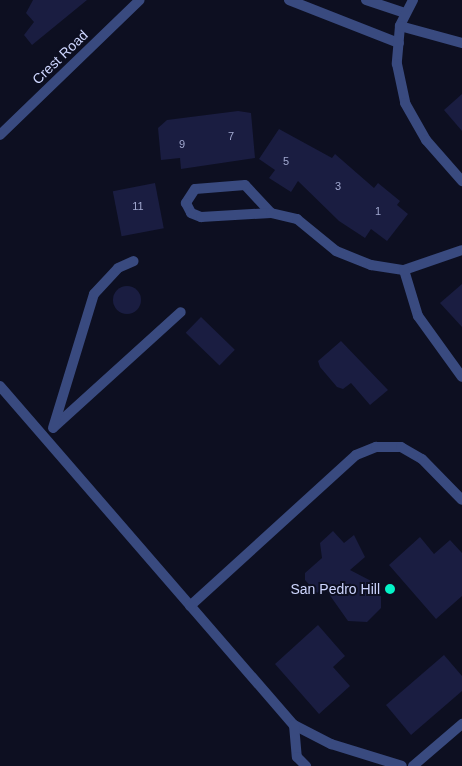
<!DOCTYPE html>
<html>
<head>
<meta charset="utf-8">
<style>
	body { margin:0 }
	#map { position:relative; width:462px; height:766px; overflow:hidden; background:#0d0f21; font-family:Arial,sans-serif }
	div>[style] { position:absolute }
	.building>* { inset:0; background:#1a1d41; transform-origin:0 0 }
	.round { border-radius:50% }
	.service>* { height:10px; margin:-5px; padding:0 5px; transform-origin:5px; border-radius:5px; background:#394a7f }
	.minor>* { height:10px; margin:-5px; padding:0 5px; transform-origin:5px; border-radius:5px; background:#394a7f }
	.tertiary>* { height:10px; margin:-5px; padding:0 5px; transform-origin:5px; border-radius:5px; background:#394a7f }
	.dots>* { width:14px; height:14px; translate:-50% -50%; box-sizing:border-box; border:2px solid #0d0f21; border-radius:50% }
	span { translate:-50% -50%; white-space:nowrap; text-align:center; line-height:1.15; -webkit-text-stroke:4px #0d0f21; paint-order:stroke }
	.number-label { font-size:11px; color:#a1a8cf }
	.number-label span { -webkit-text-stroke-width:0 }
	.street-label { font-size:14px; color:#ced6fe }
	.poi-label { font-size:14px; color:#ced6fe }
	.right { translate:-100% -50%; text-align:right }
</style>
</head>
<body>
<div id="map">
	<div class="building">
		<i style="clip-path:polygon(33px 0,87px 0,32px 45px,24px 35px,34px 22px,26px 13px)"></i>
		<i style="clip-path:polygon(462px 94px,462px 131px,444px 110px)"></i>
		<i style="clip-path:polygon(238px 111px,251px 113px,255px 158px,181px 169px,180px 158px,161px 160px,158px 128px,167px 120px)"></i>
		<i style="clip-path:polygon(279px 129px,332px 158px,335px 154px,374px 188px,378px 183px,400px 201px,397px 205px,408px 214px,387px 241px,371px 229px,365px 238px,339px 221px,298px 181px,291px 192px,269px 178px,275px 170px,259px 159px)"></i>
		<i style="left:155px;top:183px;width:46px;height:43px;rotate:79deg"></i>
		<i style="clip-path:polygon(462px 284px,462px 327px,440px 303px)"></i>
		<i class="round" style="left:113px;top:286px;width:28px;height:28px"></i>
		<i style="left:201px;top:317px;width:47px;height:22px;rotate:44deg"></i>
		<i style="clip-path:polygon(341px 341px,388px 390px,370px 405px,351px 383px,343px 389px,337px 387px,320px 367px,318px 361px)"></i>
		<i style="clip-path:polygon(333px 531px,344px 543px,354px 535px,365px 557px,350px 570px,377px 584px,381px 593px,381px 608px,367px 622px,348px 621px,324px 587px,317px 593px,305px 580px,305px 573px,322px 558px,320px 543px)"></i>
		<i style="clip-path:polygon(420px 537px,434px 554px,450px 540px,462px 553px,462px 596px,436px 619px,389px 565px)"></i>
		<i style="clip-path:polygon(318px 625px,345px 656px,333px 667px,350px 686px,319px 714px,275px 664px)"></i>
		<i style="clip-path:polygon(444px 655px,462px 676px,462px 691px,411px 735px,386px 705px)"></i>
	</div>
	<div class="service">
		<i style="left:0;top:386px;width:449px;rotate:49.1deg"></i>
		<i style="left:294px;top:725px;width:42px;rotate:27.2deg"></i>
		<i style="left:331px;top:744px;width:74px;rotate:17.2deg"></i>
		<i style="left:54px;top:427px;width:171px;rotate:-42.2deg"></i>
		<i style="left:53px;top:428px;width:140px;rotate:-73deg"></i>
		<i style="left:94px;top:294px;width:35px;rotate:-47deg"></i>
		<i style="left:118px;top:268px;width:17px;rotate:-24deg"></i>
		<i style="left:190px;top:606px;width:224px;rotate:-42.3deg"></i>
		<i style="left:356px;top:455px;width:22px;rotate:-22deg"></i>
		<i style="left:376px;top:447px;width:25px"></i>
		<i style="left:401px;top:447px;width:24px;rotate:30deg"></i>
		<i style="left:422px;top:459px;width:57px;rotate:45.7deg"></i>
		<i style="left:294px;top:725px;width:32px;rotate:85deg"></i>
		<i style="left:297px;top:757px;width:13px;rotate:45deg"></i>
		<i style="left:413px;top:766px;width:65px;rotate:-40.6deg"></i>
	</div>
	<div class="minor">
		<i style="left:289px;top:0;width:118px;rotate:21.4deg"></i>
		<i style="left:366px;top:0;width:41px;rotate:18.4deg"></i>
		<i style="left:413px;top:0;width:29px;rotate:117deg"></i>
		<i style="left:400px;top:26px;width:38px;rotate:95deg"></i>
		<i style="left:397px;top:64px;width:40px;rotate:78deg"></i>
		<i style="left:405px;top:103px;width:43px;rotate:60.4deg"></i>
		<i style="left:426px;top:140px;width:55px;rotate:48.7deg"></i>
		<i style="left:400px;top:26px;width:64px;rotate:15.3deg"></i>
		<i style="left:271px;top:213px;width:38px;rotate:-133deg"></i>
		<i style="left:245px;top:185px;width:50px;rotate:175.4deg"></i>
		<i style="left:195px;top:189px;width:17px;rotate:123deg"></i>
		<i style="left:186px;top:203px;width:11px;rotate:63deg"></i>
		<i style="left:191px;top:213px;width:11px;rotate:22deg"></i>
		<i style="left:201px;top:217px;width:70px;rotate:-3.3deg"></i>
		<i style="left:271px;top:213px;width:27px;rotate:13deg"></i>
		<i style="left:297px;top:219px;width:50px;rotate:39.4deg"></i>
		<i style="left:336px;top:251px;width:38px;rotate:22deg"></i>
		<i style="left:371px;top:265px;width:33px;rotate:9deg"></i>
		<i style="left:404px;top:270px;width:61px;rotate:-19deg"></i>
		<i style="left:404px;top:270px;width:48px;rotate:73.1deg"></i>
		<i style="left:418px;top:316px;width:75px;rotate:54.2deg"></i>
	</div>
	<div class="tertiary">
		<i style="left:0;top:135px;width:194px;rotate:-44deg"></i>
	</div>
	<div class="dots">
		<i style="left:390px;top:589px;background:#04f4c8"></i>
	</div>
	<div class="number-label">
		<span style="left:231px;top:136px">7</span>
		<span style="left:182px;top:144px">9</span>
		<span style="left:286px;top:161px">5</span>
		<span style="left:338px;top:186px">3</span>
		<span style="left:138px;top:206px">11</span>
		<span style="left:378px;top:211px">1</span>
	</div>
	<div class="street-label">
		<span style="left:60px;top:57px;rotate:-44deg">Crest Road</span>
	</div>
	<div class="poi-label">
		<span class="right" style="left:380px;top:589px">San Pedro Hill</span>
	</div>
</div>
</body>
</html>
